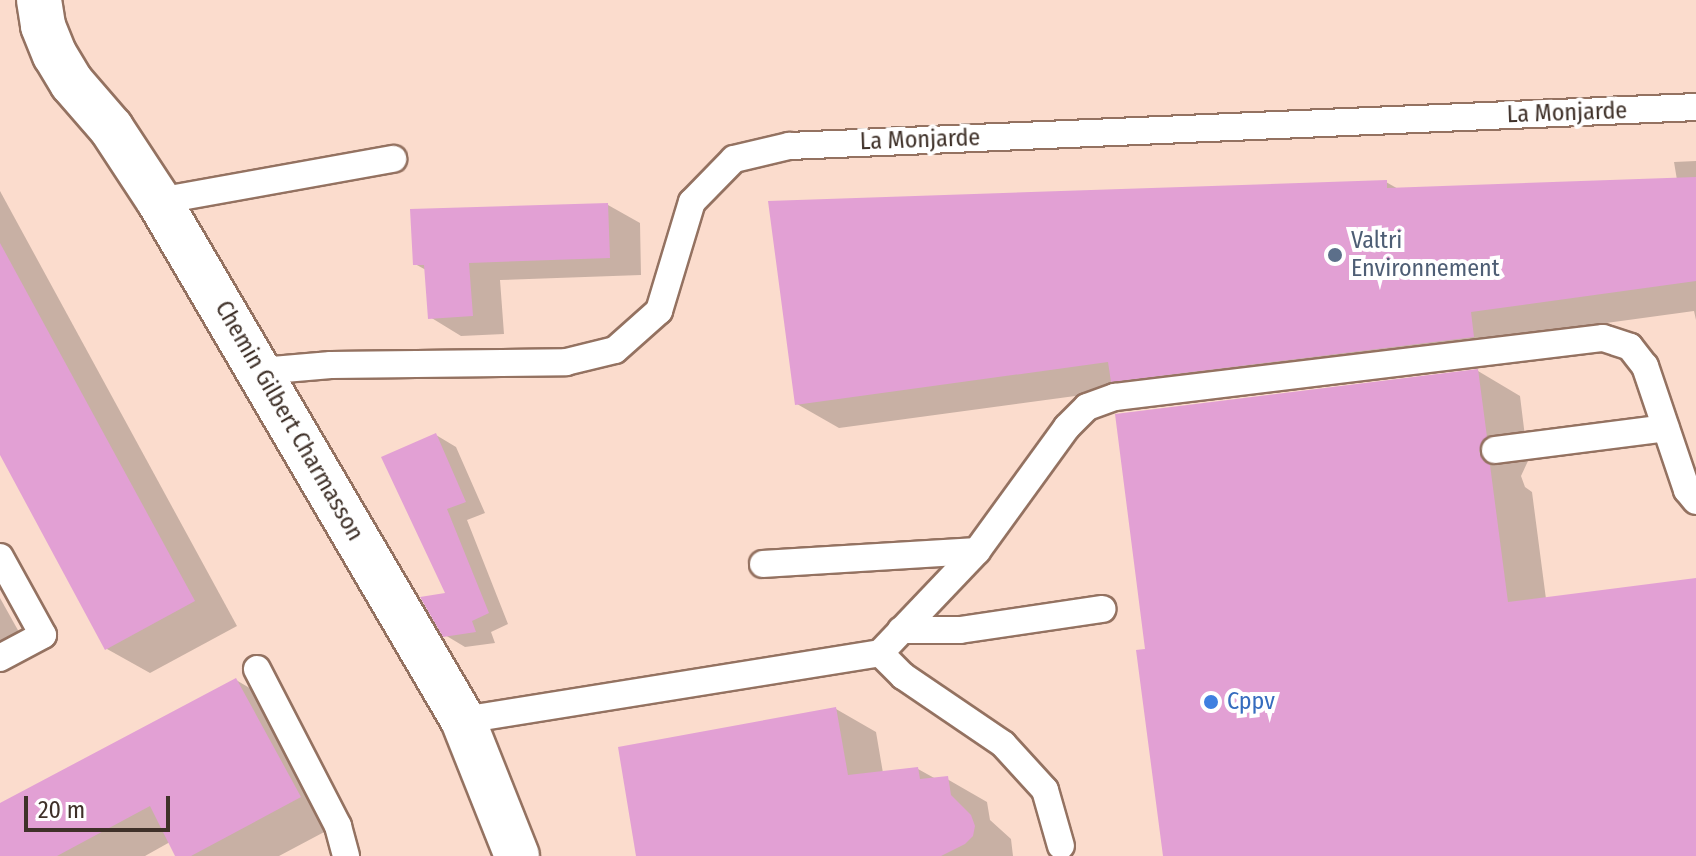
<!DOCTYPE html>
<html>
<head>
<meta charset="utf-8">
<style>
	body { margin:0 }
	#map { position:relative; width:1696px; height:856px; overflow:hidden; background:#fbdccd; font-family:"Fira Sans Condensed",sans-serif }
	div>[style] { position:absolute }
	.shadow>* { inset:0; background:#0003 }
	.building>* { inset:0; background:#e2a0d4 }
	.roads { filter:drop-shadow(2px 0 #947261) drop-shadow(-2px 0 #947261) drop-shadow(0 2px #947261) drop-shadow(0 -2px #947261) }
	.lane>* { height:26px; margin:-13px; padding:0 13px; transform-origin:13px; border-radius:13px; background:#fff }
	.street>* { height:44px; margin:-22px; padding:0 22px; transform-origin:22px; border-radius:22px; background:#fff }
	.dots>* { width:22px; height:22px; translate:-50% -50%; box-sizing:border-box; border:4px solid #fff; border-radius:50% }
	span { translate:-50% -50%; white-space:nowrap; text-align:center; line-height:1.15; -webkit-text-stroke:8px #fff; paint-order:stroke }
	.street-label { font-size:24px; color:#3f3129 }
	.service-label { font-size:24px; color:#4e5e75 }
	.left { translate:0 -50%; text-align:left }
	.shop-label { font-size:24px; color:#366cbe }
	.scale { position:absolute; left:24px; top:796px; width:146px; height:36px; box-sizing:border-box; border:4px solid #3f3129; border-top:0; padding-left:10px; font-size:24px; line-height:28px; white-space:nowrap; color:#3f3129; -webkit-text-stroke:6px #fff; paint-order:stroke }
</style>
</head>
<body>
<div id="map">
	<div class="shadow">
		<i style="clip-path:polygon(1696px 161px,1696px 320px,1694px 311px,1512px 336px,1516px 361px,1127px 389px,839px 428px,797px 404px,1386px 182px,1400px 190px,1677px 180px,1674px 162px)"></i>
		<i style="clip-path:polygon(0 191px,237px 626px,150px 673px,107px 649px,0 451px)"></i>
		<i style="clip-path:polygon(608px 205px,640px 223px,641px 275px,500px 280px,504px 334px,461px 336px,430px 317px,426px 270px,415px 264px)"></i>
		<i style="clip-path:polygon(1478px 371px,1520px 396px,1528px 461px,1521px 476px,1525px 487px,1532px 492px,1546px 599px,1696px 580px,1696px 856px,1164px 856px,1147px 650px)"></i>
		<i style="clip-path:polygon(436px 435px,456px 447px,485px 513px,467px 520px,508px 624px,491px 632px,495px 643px,465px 647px,445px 635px,448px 594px)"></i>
		<i style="clip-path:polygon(0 598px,24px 641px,0 654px)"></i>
		<i style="clip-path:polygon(236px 680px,279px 705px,343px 822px,279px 856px,178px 856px,170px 842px,145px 856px,0 856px,0 805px)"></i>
		<i style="clip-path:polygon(836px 709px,876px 732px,883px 773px,918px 769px,936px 779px,947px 779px,987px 802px,990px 820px,1011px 839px,1013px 856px,638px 856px)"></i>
	</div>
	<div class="building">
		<i style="clip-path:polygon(1696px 177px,1696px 281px,1471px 312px,1474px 337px,1111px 382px,1108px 362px,795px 405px,768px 201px,1387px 180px,1387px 188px)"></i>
		<i style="clip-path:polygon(608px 203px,610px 258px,469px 263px,473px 316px,428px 319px,424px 265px,413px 265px,410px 209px)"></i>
		<i style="clip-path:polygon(0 243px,195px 601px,105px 650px,0 455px)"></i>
		<i style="clip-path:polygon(1478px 369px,1487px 437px,1479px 451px,1483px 460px,1490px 465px,1508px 602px,1696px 578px,1696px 856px,1163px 856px,1136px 650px,1145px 649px,1115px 414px)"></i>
		<i style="clip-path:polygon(436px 433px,466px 502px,447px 509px,489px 613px,472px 621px,476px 632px,443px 637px,420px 597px,445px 593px,381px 457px)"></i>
		<i style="clip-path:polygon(236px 678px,301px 797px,191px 856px,175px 856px,150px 806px,57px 856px,0 856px,0 803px)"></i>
		<i style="clip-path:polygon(836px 707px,848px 775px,918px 767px,920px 779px,948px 776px,951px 795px,971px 815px,975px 826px,973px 836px,965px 844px,941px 856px,636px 856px,618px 747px)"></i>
	</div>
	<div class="roads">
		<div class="lane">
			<i style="left:159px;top:201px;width:238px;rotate:-10.2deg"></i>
			<i style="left:261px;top:371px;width:70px;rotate:-4.9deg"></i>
			<i style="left:331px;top:365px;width:235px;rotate:-0.7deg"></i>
			<i style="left:566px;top:362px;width:50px;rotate:-13.8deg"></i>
			<i style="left:615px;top:350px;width:59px;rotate:-41.6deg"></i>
			<i style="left:659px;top:311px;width:114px;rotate:-73.2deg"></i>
			<i style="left:692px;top:202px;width:60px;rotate:-45.7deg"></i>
			<i style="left:734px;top:159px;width:57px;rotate:-13.3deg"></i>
			<i style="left:789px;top:146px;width:908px;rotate:-2.46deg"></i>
			<i style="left:1495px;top:450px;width:172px;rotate:-7.3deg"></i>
			<i style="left:0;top:557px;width:89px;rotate:61.1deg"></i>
			<i style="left:43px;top:635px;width:49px;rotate:151.9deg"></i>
			<i style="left:763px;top:564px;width:214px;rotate:-3.5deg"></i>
			<i style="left:901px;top:630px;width:59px"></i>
			<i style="left:960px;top:630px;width:144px;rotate:-8.4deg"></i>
			<i style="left:880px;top:653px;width:33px;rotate:45deg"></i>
			<i style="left:903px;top:676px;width:121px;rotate:34.2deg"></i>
			<i style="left:1003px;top:744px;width:62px;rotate:47.6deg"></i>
			<i style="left:1045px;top:790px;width:58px;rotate:74.1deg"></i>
			<i style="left:257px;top:669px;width:177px;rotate:62.7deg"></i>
			<i style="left:338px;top:826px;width:31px;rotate:75deg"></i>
			<i style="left:463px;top:720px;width:422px;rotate:-9.1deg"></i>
			<i style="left:880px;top:653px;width:141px;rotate:-46.4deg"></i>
			<i style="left:977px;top:551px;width:153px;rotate:-54deg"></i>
			<i style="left:1067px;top:427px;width:28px;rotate:-45deg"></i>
			<i style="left:1087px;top:407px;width:30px;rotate:-20deg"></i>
			<i style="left:1115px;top:397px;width:492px;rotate:-6.9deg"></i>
			<i style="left:1603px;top:338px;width:28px;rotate:18deg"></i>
			<i style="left:1630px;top:347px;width:24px;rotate:52deg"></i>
			<i style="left:1645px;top:366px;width:131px;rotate:71.3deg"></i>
			<i style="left:1687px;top:490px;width:14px;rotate:51deg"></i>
		</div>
		<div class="street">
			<i style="left:39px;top:0;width:26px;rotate:81deg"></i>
			<i style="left:43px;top:26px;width:31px;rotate:68deg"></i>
			<i style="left:55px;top:55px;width:33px;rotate:59deg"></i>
			<i style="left:72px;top:83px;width:60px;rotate:49.1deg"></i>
			<i style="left:111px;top:128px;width:87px;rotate:56.7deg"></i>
			<i style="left:159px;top:201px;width:601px;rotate:59.64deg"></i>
			<i style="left:463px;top:720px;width:146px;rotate:68.3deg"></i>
		</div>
	</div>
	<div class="dots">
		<i style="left:1335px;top:255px;background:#5c6f8a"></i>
		<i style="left:1211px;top:702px;background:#3f7fe0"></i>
	</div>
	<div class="street-label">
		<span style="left:1567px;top:113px;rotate:-2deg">La Monjarde</span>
		<span style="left:920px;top:140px;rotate:-2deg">La Monjarde</span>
		<span style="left:289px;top:421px;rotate:60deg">Chemin Gilbert Charmasson</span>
	</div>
	<div class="service-label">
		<span class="left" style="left:1351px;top:255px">Valtri<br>Environnement</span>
	</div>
	<div class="shop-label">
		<span class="left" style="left:1227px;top:702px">Cppv</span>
	</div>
	<div class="scale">20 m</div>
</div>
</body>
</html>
